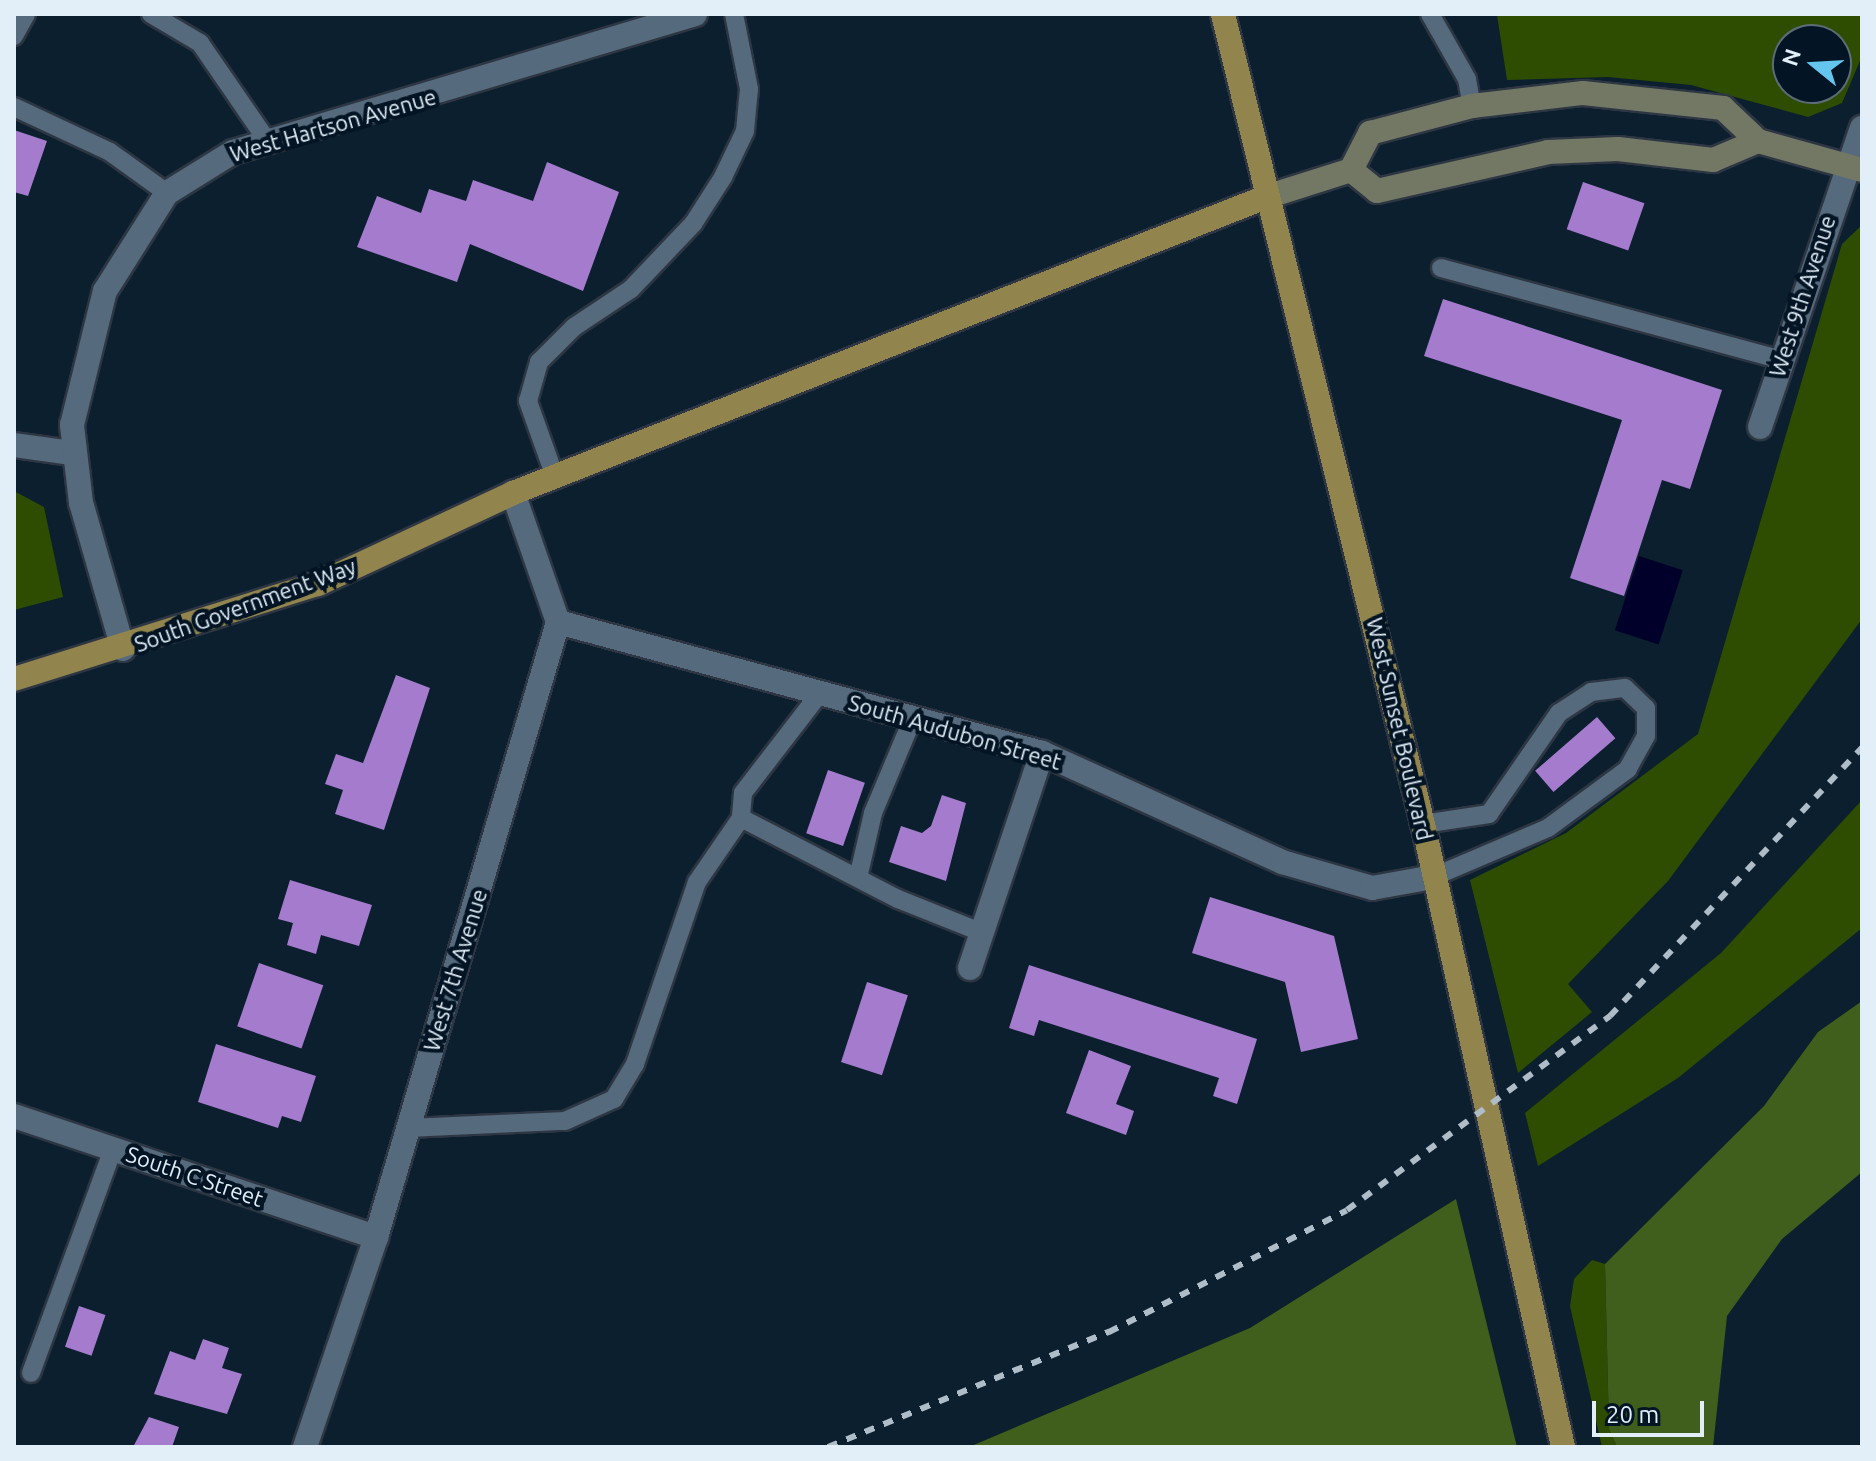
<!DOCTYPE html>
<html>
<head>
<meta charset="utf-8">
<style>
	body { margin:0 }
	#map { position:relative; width:1876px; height:1461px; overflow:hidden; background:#0b1f2e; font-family:Ubuntu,sans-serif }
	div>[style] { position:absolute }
	.green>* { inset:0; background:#2e4d00 }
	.forest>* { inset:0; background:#405f1c }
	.water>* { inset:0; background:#00002a; transform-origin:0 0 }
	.building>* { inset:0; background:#a57bcd; transform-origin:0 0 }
	.roads { filter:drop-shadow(2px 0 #2d3642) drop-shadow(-2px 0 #2d3642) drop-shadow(0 2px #2d3642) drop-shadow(0 -2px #2d3642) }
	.lane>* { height:18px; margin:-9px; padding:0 9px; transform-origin:9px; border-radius:9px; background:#556a7c }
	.street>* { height:24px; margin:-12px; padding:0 12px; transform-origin:12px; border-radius:12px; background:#556a7c }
	.secondary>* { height:24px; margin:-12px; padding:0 12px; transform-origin:12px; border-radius:12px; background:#737864 }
	.primary>* { height:24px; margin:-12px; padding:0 12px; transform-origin:12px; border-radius:12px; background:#91854d }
	.rail>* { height:6px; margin-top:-3px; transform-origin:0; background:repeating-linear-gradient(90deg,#afbdc8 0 10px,transparent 0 20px) }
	span { translate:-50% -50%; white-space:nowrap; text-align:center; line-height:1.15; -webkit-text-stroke:8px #031524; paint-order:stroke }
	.street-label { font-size:22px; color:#e2eef8 }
	.frame { position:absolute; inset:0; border:16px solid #e2eef8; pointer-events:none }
	.north { position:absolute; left:1772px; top:24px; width:80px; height:80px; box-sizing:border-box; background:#031524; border:2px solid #5c6c79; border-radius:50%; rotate:288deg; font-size:22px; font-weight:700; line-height:32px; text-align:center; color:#e2eef8 }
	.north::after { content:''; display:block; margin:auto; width:28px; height:36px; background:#64c5ee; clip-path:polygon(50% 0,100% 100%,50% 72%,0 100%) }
	.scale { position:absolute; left:1592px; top:1401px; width:112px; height:36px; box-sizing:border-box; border:4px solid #e2eef8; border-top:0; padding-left:10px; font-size:24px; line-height:28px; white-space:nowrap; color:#e2eef8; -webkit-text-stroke:6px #031524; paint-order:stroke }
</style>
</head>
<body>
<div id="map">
	<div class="green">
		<i style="clip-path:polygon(evenodd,1862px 14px,1862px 56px,1842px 103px,1808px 117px,1691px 85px,1608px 77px,1507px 80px,1497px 15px,1862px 14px,1836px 40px,1836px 88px,1788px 88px,1788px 40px,1836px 40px)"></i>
		<i style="clip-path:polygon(1862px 225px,1862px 619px,1668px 881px,1568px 984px,1592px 1012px,1518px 1073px,1470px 880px,1566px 833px,1698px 734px,1842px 244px)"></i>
		<i style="clip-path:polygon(14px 491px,44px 507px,63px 597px,14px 610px)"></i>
		<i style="clip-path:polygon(1862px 800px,1862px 928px,1678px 1078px,1538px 1166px,1525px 1113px,1721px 953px)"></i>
		<i style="clip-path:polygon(1592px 1260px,1605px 1264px,1609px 1429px,1617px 1447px,1602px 1447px,1570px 1306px,1574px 1279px)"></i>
	</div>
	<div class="forest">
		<i style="clip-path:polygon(1862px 1001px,1862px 1172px,1782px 1239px,1727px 1316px,1713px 1447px,1617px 1447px,1609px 1429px,1605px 1264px,1764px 1106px,1818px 1032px)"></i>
		<i style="clip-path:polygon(1456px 1199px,1517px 1447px,969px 1447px,1250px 1328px)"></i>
	</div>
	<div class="water">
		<i style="left:1639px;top:556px;width:46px;height:78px;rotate:18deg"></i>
	</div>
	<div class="building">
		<i style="clip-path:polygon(14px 130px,47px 141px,28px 196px,14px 192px)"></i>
		<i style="clip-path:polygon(547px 162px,619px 192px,583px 291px,470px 244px,457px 282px,357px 247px,377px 196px,421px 213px,429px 189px,466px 201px,473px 180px,533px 201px)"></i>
		<i style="left:1583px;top:182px;width:65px;height:50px;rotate:19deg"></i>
		<i style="clip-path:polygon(1443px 299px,1722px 390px,1690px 489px,1662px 480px,1624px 596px,1570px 578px,1622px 420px,1424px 356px)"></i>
		<i style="clip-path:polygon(396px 675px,430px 688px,384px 830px,335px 814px,343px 790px,325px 784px,336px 754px,363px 763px)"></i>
		<i style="left:1597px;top:717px;width:28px;height:82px;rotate:49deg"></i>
		<i style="left:828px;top:770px;width:39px;height:67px;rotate:19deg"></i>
		<i style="clip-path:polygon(942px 795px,966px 803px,946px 881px,889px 862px,901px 826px,922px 833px,931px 826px)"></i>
		<i style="clip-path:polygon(290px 880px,372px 905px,359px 946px,321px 935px,316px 954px,287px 945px,293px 923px,278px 919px)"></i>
		<i style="clip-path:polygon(1210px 897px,1334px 936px,1358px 1039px,1301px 1052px,1285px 982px,1192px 953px)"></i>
		<i style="left:259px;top:963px;width:68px;height:67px;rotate:19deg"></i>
		<i style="clip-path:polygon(1029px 965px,1257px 1039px,1237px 1104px,1213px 1096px,1219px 1078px,1039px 1020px,1034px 1036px,1009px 1028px)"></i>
		<i style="left:867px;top:982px;width:43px;height:84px;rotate:18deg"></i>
		<i style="clip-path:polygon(216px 1044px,316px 1076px,301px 1122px,282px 1116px,278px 1128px,198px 1102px)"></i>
		<i style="clip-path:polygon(1089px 1050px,1131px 1066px,1116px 1104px,1134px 1111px,1126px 1135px,1066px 1113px)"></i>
		<i style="left:79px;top:1306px;width:28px;height:43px;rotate:19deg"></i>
		<i style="clip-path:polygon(203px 1339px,229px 1348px,222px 1368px,242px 1374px,227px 1414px,154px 1394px,170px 1351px,195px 1360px)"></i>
		<i style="clip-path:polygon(149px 1417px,179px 1427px,172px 1447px,133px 1447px)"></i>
	</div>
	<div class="roads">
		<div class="lane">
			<i style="left:151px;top:14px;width:57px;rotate:30.6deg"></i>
			<i style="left:200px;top:43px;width:120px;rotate:55.5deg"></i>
			<i style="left:1430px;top:14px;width:75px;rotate:60.4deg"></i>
			<i style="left:1467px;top:79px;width:27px;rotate:80deg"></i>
			<i style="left:14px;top:36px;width:25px;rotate:-61deg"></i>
			<i style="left:14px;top:107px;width:106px;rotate:25.1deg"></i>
			<i style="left:110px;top:152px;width:70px;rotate:35.7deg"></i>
			<i style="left:1441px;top:268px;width:353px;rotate:15.1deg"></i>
			<i style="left:555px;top:477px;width:81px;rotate:-109.6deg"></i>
			<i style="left:528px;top:401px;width:41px;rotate:-74.2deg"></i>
			<i style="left:539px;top:362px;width:49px;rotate:-45deg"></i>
			<i style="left:574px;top:327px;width:69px;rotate:-33.7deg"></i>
			<i style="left:631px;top:289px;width:90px;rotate:-46.4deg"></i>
			<i style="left:693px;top:224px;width:56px;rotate:-57.4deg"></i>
			<i style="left:723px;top:177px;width:51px;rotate:-64.4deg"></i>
			<i style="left:745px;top:131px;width:42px;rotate:-84.6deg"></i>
			<i style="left:749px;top:89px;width:76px;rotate:-101.3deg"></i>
			<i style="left:820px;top:693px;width:126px;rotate:127.6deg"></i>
			<i style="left:743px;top:793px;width:25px;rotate:95deg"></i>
			<i style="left:741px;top:818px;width:177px;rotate:27.3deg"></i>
			<i style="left:898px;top:899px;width:92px;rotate:21.8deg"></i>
			<i style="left:1423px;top:824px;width:67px;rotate:-8.6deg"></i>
			<i style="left:1489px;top:814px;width:123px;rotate:-55.3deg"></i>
			<i style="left:1559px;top:713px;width:38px;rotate:-33deg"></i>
			<i style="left:1591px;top:692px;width:34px;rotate:-7deg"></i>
			<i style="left:1625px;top:688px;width:29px;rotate:44deg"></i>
			<i style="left:1646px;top:708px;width:28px;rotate:90deg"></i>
			<i style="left:1646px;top:736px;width:38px;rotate:119deg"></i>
			<i style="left:1628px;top:769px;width:99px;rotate:143.6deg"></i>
			<i style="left:1548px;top:828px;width:125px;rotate:156.9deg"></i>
			<i style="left:858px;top:878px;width:67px;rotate:-77deg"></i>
			<i style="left:873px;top:813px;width:103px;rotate:-67.2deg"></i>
			<i style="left:408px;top:1128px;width:157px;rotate:-2.6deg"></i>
			<i style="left:565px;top:1121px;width:54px;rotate:-24.2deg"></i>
			<i style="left:614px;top:1099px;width:41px;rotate:-59deg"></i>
			<i style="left:635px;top:1064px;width:192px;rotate:-71.2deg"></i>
			<i style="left:697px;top:882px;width:78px;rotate:-55.5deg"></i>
			<i style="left:31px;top:1373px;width:239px;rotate:-69.9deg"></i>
		</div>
		<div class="street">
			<i style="left:1760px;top:427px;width:316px;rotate:-71.2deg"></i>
			<i style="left:14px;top:445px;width:59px;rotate:7.9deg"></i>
			<i style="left:558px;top:622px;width:501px;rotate:15.14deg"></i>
			<i style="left:1042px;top:753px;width:264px;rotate:24.4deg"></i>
			<i style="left:1282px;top:862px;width:94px;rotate:16.1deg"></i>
			<i style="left:1372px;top:888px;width:62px;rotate:-10.2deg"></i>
			<i style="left:123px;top:649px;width:152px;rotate:-106deg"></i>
			<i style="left:81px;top:503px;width:79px;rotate:-96.6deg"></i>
			<i style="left:72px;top:425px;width:138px;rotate:-76.2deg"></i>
			<i style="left:105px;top:291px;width:116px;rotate:-57.7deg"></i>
			<i style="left:167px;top:193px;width:78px;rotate:-31.8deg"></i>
			<i style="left:233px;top:152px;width:482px;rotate:-16.6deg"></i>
			<i style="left:970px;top:968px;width:227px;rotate:-71.5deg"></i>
			<i style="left:14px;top:1116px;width:382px;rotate:18.5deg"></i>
			<i style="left:305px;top:1447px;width:222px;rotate:-71.3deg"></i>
			<i style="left:376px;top:1237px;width:641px;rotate:-73.51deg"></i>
			<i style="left:558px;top:622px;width:137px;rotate:-109.2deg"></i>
		</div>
		<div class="secondary">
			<i style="left:1351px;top:170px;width:33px;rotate:39deg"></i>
			<i style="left:1377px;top:191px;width:175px;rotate:-12.8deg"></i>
			<i style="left:1548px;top:152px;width:70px;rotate:-2.5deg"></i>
			<i style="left:1618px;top:149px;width:96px;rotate:6.6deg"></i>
			<i style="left:1713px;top:160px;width:49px;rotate:-22.9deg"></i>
			<i style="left:1266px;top:197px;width:89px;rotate:-17.6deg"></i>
			<i style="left:1351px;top:170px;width:42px;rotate:-62.8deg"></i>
			<i style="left:1370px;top:133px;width:106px;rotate:-14.8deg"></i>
			<i style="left:1472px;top:106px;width:112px;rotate:-6.7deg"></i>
			<i style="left:1583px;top:93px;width:141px;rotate:6.1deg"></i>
			<i style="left:1723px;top:108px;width:48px;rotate:43.3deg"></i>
			<i style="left:1758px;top:141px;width:108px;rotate:15.6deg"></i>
		</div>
		<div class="primary">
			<i style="left:1223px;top:14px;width:834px;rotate:76.13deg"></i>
			<i style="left:1423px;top:824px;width:639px;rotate:77.33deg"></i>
			<i style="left:14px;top:679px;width:318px;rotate:-17.4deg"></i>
			<i style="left:318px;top:584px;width:215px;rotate:-25deg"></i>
			<i style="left:513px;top:493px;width:809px;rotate:-21.46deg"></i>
		</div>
	</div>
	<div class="rail">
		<i style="left:828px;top:1447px;width:304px;rotate:-22.3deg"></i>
		<i style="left:1109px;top:1332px;width:267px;rotate:-27.1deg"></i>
		<i style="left:1347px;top:1210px;width:327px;rotate:-36.4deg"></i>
		<i style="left:1610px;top:1016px;width:368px;rotate:-46.8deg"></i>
	</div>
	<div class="street-label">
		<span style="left:333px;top:125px;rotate:-16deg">West Hartson Avenue</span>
		<span style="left:1802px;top:296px;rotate:-72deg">West 9th Avenue</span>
		<span style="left:245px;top:605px;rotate:-20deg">South Government Way</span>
		<span style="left:1400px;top:729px;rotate:77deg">West Sunset Boulevard</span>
		<span style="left:955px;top:732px;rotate:16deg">South Audubon Street</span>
		<span style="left:455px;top:970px;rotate:-73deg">West 7th Avenue</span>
		<span style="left:195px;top:1176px;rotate:19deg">South C Street</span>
	</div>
	<div class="frame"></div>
	<div class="north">N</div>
	<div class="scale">20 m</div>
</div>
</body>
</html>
